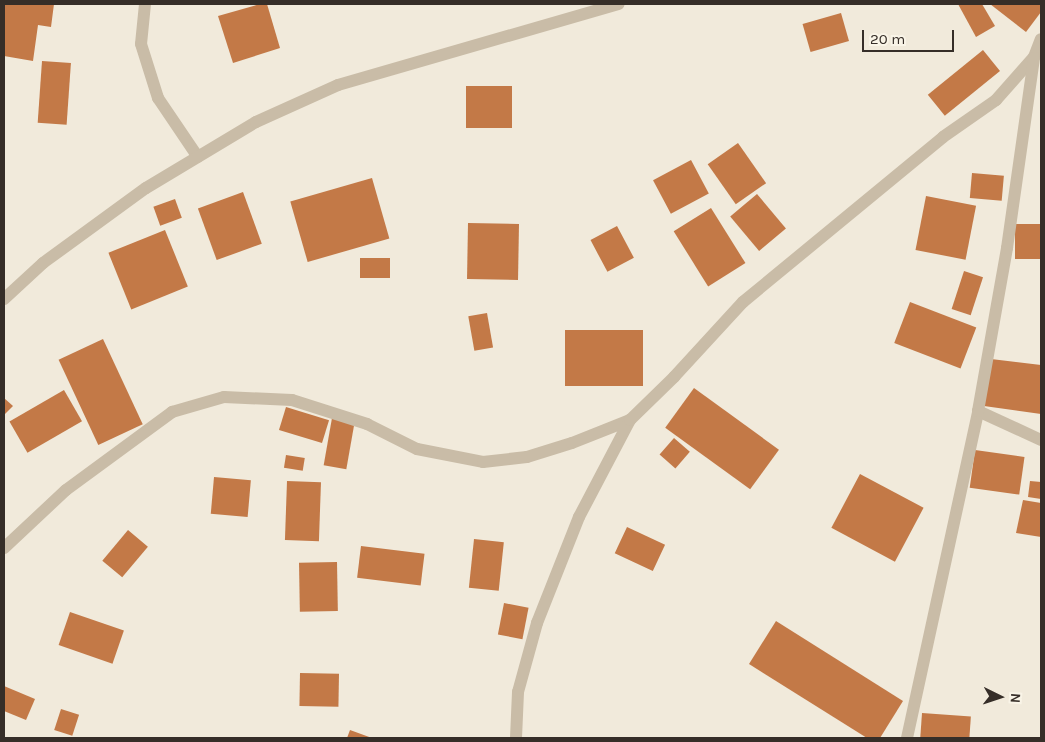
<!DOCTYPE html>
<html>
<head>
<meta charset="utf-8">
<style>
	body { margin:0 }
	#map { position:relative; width:1045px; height:742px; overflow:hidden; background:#f1eadb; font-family:Karla,sans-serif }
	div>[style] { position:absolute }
	.building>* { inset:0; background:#c37947; transform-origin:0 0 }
	.minor>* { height:12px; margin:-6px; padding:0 6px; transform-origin:6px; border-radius:6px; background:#c9bca7 }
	span { translate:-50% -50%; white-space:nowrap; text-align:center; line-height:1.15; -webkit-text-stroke:5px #f9f4e7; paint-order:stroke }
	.frame { position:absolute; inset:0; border:5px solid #362e28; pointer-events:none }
	.north { position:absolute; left:975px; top:672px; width:50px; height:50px; -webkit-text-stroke:4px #f9f4e7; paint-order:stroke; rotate:94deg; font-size:14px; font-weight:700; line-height:20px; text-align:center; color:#362e28 }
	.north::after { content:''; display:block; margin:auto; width:18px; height:22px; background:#362e28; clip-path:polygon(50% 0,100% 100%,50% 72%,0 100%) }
	.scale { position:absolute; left:862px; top:30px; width:92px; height:22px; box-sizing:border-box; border:2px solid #362e28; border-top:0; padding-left:6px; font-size:15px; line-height:18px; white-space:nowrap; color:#362e28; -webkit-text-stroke:4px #f9f4e7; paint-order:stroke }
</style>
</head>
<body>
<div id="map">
	<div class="building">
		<i style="clip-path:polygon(4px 4px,54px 4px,51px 27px,38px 25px,33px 61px,4px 56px)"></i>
		<i style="clip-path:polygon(260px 4px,267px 4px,280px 48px,233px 63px,218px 16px)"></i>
		<i style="clip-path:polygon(958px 4px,982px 4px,995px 26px,976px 37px)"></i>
		<i style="clip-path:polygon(990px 4px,1041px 4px,1041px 12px,1026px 32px)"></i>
		<i style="left:841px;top:13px;width:29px;height:40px;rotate:74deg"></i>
		<i style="left:983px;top:50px;width:27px;height:71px;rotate:51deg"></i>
		<i style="left:42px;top:61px;width:29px;height:62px;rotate:4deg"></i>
		<i style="left:466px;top:86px;width:46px;height:42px"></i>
		<i style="left:738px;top:143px;width:49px;height:37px;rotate:55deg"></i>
		<i style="left:691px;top:160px;width:38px;height:43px;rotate:62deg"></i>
		<i style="left:972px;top:173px;width:32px;height:25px;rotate:5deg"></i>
		<i style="left:372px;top:178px;width:63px;height:85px;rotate:74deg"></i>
		<i style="left:243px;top:192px;width:55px;height:48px;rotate:70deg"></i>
		<i style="left:757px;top:194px;width:45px;height:35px;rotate:50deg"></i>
		<i style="left:926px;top:196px;width:51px;height:55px;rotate:11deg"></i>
		<i style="left:175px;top:199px;width:20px;height:23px;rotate:70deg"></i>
		<i style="left:711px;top:208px;width:65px;height:44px;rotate:58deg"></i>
		<i style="left:468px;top:223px;width:51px;height:56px;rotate:1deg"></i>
		<i style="left:1015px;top:224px;width:26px;height:35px"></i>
		<i style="left:617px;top:226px;width:36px;height:30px;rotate:62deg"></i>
		<i style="left:165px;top:230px;width:61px;height:61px;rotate:68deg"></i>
		<i style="left:360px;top:258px;width:30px;height:20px"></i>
		<i style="left:964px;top:271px;width:20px;height:40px;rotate:18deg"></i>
		<i style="left:910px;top:302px;width:71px;height:44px;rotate:21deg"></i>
		<i style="left:487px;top:313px;width:35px;height:19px;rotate:80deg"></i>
		<i style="left:565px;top:330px;width:78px;height:56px"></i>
		<i style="left:103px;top:339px;width:94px;height:49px;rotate:65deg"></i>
		<i style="clip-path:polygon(991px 359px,1041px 365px,1041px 414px,984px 406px)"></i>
		<i style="left:694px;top:388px;width:105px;height:49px;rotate:36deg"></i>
		<i style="left:64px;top:390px;width:36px;height:63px;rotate:60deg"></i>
		<i style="clip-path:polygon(4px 398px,13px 406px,4px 415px)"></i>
		<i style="left:286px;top:407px;width:45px;height:24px;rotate:17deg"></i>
		<i style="left:332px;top:418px;width:23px;height:48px;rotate:10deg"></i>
		<i style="left:674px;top:438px;width:21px;height:22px;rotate:41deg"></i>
		<i style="left:975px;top:450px;width:50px;height:38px;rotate:8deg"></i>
		<i style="left:286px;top:455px;width:19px;height:13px;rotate:9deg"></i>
		<i style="left:860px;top:474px;width:72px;height:61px;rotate:28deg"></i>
		<i style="left:214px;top:477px;width:37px;height:37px;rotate:5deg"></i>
		<i style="left:287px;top:481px;width:34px;height:59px;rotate:2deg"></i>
		<i style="clip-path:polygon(1030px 481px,1041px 482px,1041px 499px,1028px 497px)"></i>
		<i style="clip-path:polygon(1023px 500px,1041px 503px,1041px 537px,1016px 533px)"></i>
		<i style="left:627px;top:527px;width:42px;height:29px;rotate:25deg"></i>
		<i style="left:128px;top:530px;width:26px;height:40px;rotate:40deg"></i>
		<i style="left:474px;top:539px;width:30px;height:49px;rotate:6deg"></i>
		<i style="left:361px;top:546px;width:64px;height:32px;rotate:7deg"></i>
		<i style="left:337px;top:562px;width:49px;height:38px;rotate:89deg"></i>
		<i style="left:504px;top:603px;width:25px;height:32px;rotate:11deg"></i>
		<i style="left:70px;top:612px;width:57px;height:35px;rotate:19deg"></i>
		<i style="clip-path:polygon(776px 621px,903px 701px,880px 738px,867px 738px,749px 664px)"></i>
		<i style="left:300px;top:673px;width:39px;height:33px;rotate:1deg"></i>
		<i style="clip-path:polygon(4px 686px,35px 699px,26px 720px,4px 711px)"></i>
		<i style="left:61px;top:709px;width:19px;height:22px;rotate:18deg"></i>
		<i style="left:922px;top:713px;width:49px;height:25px;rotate:4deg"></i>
		<i style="clip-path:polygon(350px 730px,372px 738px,347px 738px)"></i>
	</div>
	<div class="minor">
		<i style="left:145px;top:4px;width:40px;rotate:95.7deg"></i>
		<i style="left:141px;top:44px;width:57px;rotate:72.5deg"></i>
		<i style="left:158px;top:98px;width:71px;rotate:55.9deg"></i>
		<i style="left:4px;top:299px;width:53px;rotate:-42.7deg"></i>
		<i style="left:43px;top:263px;width:127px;rotate:-36.1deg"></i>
		<i style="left:146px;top:188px;width:128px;rotate:-31deg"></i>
		<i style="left:256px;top:122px;width:90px;rotate:-24.3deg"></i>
		<i style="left:338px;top:85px;width:292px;rotate:-16.1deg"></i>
		<i style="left:978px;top:411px;width:69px;rotate:24.7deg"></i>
		<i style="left:4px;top:548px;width:85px;rotate:-43.1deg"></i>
		<i style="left:66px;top:490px;width:132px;rotate:-36.3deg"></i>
		<i style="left:172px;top:412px;width:54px;rotate:-16.1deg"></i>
		<i style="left:224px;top:397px;width:68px;rotate:2.5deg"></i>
		<i style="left:292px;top:400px;width:79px;rotate:17.7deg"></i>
		<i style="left:367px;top:424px;width:56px;rotate:26.6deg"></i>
		<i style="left:417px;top:449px;width:67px;rotate:11.1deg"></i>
		<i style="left:483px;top:462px;width:44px;rotate:-6.5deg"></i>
		<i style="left:527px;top:457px;width:47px;rotate:-17.3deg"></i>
		<i style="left:572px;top:443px;width:62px;rotate:-21.6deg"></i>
		<i style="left:516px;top:738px;width:46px;rotate:-87.5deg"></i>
		<i style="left:518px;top:692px;width:72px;rotate:-74.6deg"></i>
		<i style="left:537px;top:623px;width:114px;rotate:-68.4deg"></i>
		<i style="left:579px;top:517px;width:110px;rotate:-62.3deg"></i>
		<i style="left:630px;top:420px;width:62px;rotate:-44.3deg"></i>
		<i style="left:674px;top:377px;width:102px;rotate:-47.4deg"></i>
		<i style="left:743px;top:302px;width:259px;rotate:-39.5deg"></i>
		<i style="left:943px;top:137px;width:65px;rotate:-34.9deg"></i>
		<i style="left:996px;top:100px;width:57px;rotate:-48.5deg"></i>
		<i style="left:1034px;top:57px;width:19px;rotate:-69deg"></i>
		<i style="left:907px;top:738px;width:335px;rotate:-77.7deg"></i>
		<i style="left:978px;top:411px;width:166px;rotate:-79.9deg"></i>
		<i style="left:1007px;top:248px;width:192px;rotate:-81.9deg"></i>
	</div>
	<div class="frame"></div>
	<div class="north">N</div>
	<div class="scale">20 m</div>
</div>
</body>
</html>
